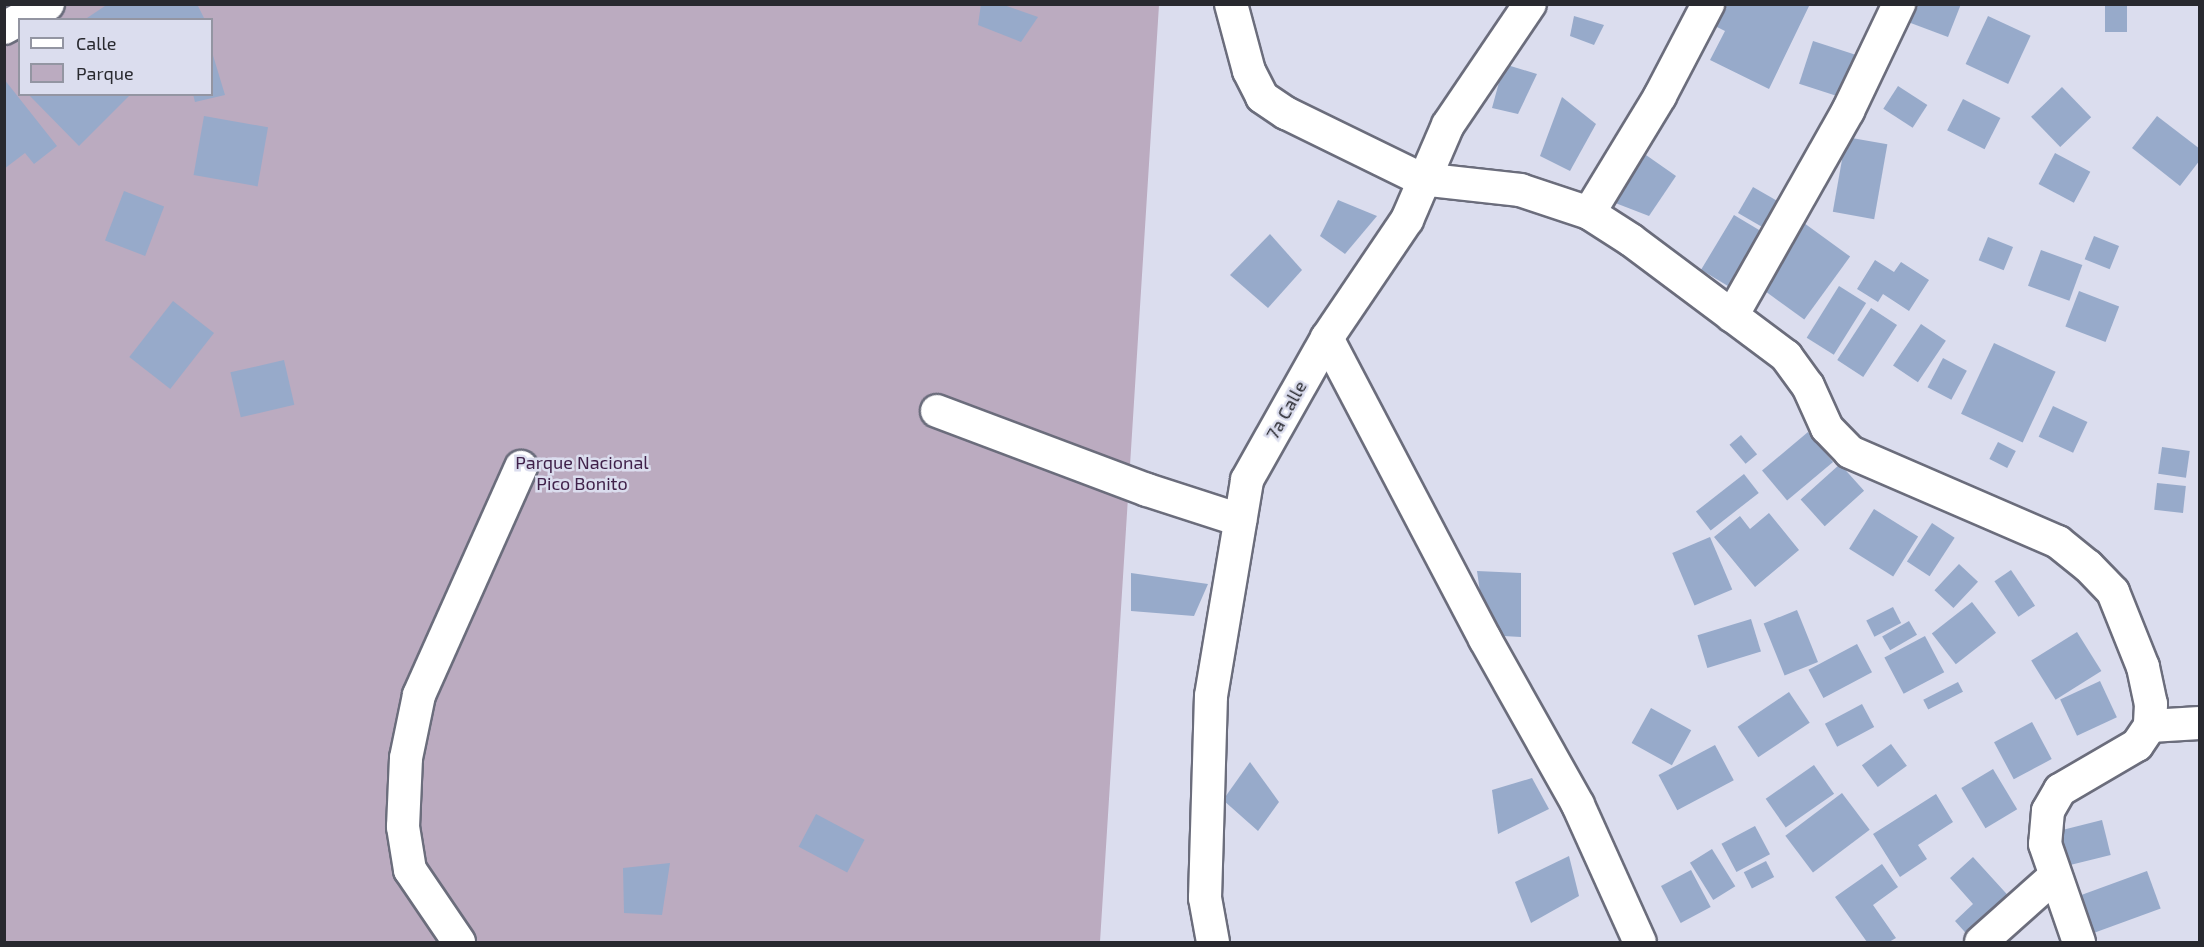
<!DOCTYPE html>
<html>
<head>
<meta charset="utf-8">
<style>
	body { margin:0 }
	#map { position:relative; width:2204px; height:947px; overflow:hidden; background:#dbddee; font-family:"Exo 2",sans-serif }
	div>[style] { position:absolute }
	.green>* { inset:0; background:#bbabc0 }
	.building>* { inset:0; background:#97aaca; transform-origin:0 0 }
	.roads { filter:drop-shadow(2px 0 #6b6d7c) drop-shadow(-2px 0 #6b6d7c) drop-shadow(0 2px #6b6d7c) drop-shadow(0 -2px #6b6d7c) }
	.minor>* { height:32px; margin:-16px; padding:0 16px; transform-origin:16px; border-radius:16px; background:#fff }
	span { translate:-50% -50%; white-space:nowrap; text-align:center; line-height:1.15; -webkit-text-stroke:5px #dbddee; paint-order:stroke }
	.street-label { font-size:18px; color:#28292f }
	.park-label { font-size:18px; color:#40214a }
	.frame { position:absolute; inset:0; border:6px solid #28292f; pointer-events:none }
	.legend { position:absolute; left:18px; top:18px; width:195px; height:78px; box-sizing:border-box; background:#dbddee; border:2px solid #9395a2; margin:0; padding:8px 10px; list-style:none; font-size:18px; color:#28292f }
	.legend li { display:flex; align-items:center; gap:12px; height:30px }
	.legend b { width:30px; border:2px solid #9395a2 }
</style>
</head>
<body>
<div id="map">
	<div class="green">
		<i style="clip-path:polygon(evenodd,5px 5px,1159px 5px,1100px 942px,5px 942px,5px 5px,20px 20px,212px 20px,212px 94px,20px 94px,20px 20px)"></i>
	</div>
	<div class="building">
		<i style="clip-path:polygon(108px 4px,197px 4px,205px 20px,84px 20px)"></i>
		<i style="clip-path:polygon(981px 4px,1001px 4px,1038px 17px,1021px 42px,978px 25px)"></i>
		<i style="clip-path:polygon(1726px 4px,1810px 4px,1769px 89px,1710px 60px,1725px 31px,1715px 26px)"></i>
		<i style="clip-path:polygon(1915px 4px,1961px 4px,1948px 37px,1908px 22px)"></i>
		<i style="left:2105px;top:4px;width:22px;height:28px"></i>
		<i style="clip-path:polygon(1574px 16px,1604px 25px,1594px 45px,1570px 36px)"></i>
		<i style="left:1988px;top:16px;width:47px;height:53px;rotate:25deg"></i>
		<i style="left:1813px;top:41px;width:52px;height:45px;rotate:18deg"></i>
		<i style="clip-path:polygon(212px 52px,225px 95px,195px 102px,193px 94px,212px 94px)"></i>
		<i style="clip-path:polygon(1504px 64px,1537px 74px,1518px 114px,1492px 108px)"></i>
		<i style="clip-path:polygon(4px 79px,57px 146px,34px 164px,25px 153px,4px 169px)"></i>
		<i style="left:1898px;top:86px;width:35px;height:27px;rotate:33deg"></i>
		<i style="left:2062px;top:87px;width:42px;height:43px;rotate:46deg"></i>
		<i style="clip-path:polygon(28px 94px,131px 94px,79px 146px)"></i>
		<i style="clip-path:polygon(1562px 97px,1596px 124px,1570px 171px,1540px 156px)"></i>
		<i style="left:1963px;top:99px;width:42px;height:35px;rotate:27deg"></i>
		<i style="left:204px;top:116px;width:65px;height:60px;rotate:10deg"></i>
		<i style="clip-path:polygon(2157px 116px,2200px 149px,2200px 160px,2180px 186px,2132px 148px)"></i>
		<i style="left:1846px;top:137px;width:42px;height:76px;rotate:10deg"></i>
		<i style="left:2055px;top:153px;width:40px;height:35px;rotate:28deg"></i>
		<i style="clip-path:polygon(1646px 155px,1676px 176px,1649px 216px,1605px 199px)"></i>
		<i style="left:1753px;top:187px;width:34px;height:30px;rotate:30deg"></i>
		<i style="left:124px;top:191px;width:43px;height:53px;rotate:21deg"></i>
		<i style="clip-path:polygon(1338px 200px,1377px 216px,1345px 254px,1320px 236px)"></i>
		<i style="left:1734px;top:215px;width:41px;height:64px;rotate:31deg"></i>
		<i style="left:1804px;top:223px;width:57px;height:78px;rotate:36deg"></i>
		<i style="clip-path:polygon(1270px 234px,1302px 270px,1268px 308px,1230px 275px)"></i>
		<i style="left:2094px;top:236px;width:27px;height:25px;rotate:22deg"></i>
		<i style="left:1988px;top:237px;width:27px;height:25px;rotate:22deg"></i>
		<i style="left:2041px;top:250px;width:44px;height:38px;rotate:20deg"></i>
		<i style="clip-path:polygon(1875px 260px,1894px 272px,1901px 262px,1929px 280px,1909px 311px,1883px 294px,1878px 302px,1857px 289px)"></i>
		<i style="left:1839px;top:286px;width:32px;height:61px;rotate:32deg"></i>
		<i style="left:2079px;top:291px;width:43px;height:38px;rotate:21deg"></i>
		<i style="left:173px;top:301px;width:52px;height:71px;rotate:38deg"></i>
		<i style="left:1871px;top:308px;width:31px;height:62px;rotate:33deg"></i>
		<i style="left:1921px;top:324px;width:30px;height:50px;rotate:34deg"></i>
		<i style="left:1994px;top:343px;width:68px;height:78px;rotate:25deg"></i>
		<i style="left:1943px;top:358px;width:27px;height:33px;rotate:28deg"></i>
		<i style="left:284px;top:360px;width:46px;height:55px;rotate:77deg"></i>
		<i style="left:2053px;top:406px;width:38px;height:34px;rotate:25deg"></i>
		<i style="left:1808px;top:432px;width:39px;height:60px;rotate:50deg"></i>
		<i style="left:1741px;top:435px;width:25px;height:15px;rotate:50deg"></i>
		<i style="left:1998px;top:442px;width:20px;height:19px;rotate:27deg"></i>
		<i style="left:2162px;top:447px;width:28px;height:27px;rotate:8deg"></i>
		<i style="left:1840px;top:464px;width:36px;height:53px;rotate:48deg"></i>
		<i style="left:1744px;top:474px;width:24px;height:61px;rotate:52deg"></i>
		<i style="left:2157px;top:483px;width:29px;height:27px;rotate:6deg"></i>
		<i style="left:1874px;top:509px;width:52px;height:47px;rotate:32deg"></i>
		<i style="clip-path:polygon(1769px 513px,1799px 550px,1755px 587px,1714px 537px,1740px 516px,1750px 529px)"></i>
		<i style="left:1932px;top:523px;width:27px;height:46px;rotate:33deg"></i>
		<i style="left:1710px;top:537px;width:57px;height:41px;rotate:67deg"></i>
		<i style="left:1959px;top:564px;width:26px;height:36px;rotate:43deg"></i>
		<i style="left:2011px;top:570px;width:43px;height:20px;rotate:56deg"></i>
		<i style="clip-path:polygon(1477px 571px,1521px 573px,1521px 637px,1486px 635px)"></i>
		<i style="clip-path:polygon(1131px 573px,1208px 584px,1194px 616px,1131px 611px)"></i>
		<i style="left:1972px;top:602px;width:39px;height:51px;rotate:52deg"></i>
		<i style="left:1893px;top:607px;width:18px;height:30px;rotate:63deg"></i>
		<i style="left:1797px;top:610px;width:56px;height:36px;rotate:68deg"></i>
		<i style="left:1751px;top:619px;width:34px;height:56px;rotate:73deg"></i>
		<i style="left:1909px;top:621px;width:16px;height:31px;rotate:60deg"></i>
		<i style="left:2077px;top:632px;width:46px;height:54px;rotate:58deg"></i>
		<i style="left:1925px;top:636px;width:41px;height:46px;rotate:62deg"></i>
		<i style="left:1857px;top:644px;width:32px;height:55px;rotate:62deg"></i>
		<i style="left:2100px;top:681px;width:40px;height:44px;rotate:65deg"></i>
		<i style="left:1958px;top:682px;width:11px;height:39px;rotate:63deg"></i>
		<i style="left:1789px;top:692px;width:37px;height:62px;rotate:56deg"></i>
		<i style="left:1862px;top:704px;width:26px;height:42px;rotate:62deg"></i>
		<i style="left:1651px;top:708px;width:46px;height:40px;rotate:29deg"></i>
		<i style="left:2032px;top:722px;width:42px;height:43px;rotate:62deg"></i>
		<i style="left:1891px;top:744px;width:27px;height:36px;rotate:54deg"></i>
		<i style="left:1715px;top:745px;width:40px;height:64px;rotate:62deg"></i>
		<i style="clip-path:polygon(1250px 762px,1279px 802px,1258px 831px,1223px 800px)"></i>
		<i style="left:1814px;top:765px;width:35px;height:59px;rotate:55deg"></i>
		<i style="left:1993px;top:769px;width:47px;height:37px;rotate:59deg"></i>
		<i style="clip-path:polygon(1532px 778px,1549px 809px,1498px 834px,1492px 790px)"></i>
		<i style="left:1842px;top:793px;width:46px;height:71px;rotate:53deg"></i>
		<i style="clip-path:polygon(1936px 794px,1953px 822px,1918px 845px,1927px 859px,1900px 877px,1873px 834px)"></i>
		<i style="left:816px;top:814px;width:55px;height:37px;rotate:28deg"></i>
		<i style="left:2102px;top:820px;width:36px;height:46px;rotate:76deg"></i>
		<i style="left:1755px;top:826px;width:32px;height:38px;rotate:62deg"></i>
		<i style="left:1712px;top:849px;width:44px;height:26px;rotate:58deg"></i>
		<i style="clip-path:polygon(1569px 856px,1579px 896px,1531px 923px,1515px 882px)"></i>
		<i style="clip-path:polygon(1973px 857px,2014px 902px,1972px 940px,1955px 921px,1973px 904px,1950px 878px)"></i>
		<i style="left:1766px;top:861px;width:18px;height:25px;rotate:63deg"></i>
		<i style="clip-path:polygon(670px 863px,662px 915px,624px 913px,623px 868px)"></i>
		<i style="clip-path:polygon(1882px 864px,1898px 887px,1873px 905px,1896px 938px,1889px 942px,1867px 942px,1835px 897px)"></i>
		<i style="left:1691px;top:870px;width:42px;height:34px;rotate:62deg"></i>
		<i style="left:2147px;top:871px;width:40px;height:75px;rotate:70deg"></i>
	</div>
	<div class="roads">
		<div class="minor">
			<i style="left:1231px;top:4px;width:69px;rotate:75deg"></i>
			<i style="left:1249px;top:71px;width:29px;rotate:63deg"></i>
			<i style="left:1262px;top:97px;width:29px;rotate:34deg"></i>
			<i style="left:1286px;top:113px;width:150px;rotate:26.1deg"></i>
			<i style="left:1421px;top:179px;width:100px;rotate:6.3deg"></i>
			<i style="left:1520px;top:190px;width:73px;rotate:18.4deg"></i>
			<i style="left:1589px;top:213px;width:50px;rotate:32.7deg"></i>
			<i style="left:1631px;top:240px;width:194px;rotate:36.8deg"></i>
			<i style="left:1786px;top:356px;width:37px;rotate:54deg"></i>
			<i style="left:1808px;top:386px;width:46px;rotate:65.7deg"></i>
			<i style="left:1827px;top:428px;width:33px;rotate:46deg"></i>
			<i style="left:1850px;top:452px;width:227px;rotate:23.4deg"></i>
			<i style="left:2058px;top:542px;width:38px;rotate:39deg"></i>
			<i style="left:2088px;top:566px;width:36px;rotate:46deg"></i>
			<i style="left:2113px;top:592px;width:81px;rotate:68.2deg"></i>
			<i style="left:2143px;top:667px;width:38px;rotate:78deg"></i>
			<i style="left:2151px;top:704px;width:22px;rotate:93deg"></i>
			<i style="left:2150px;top:726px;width:23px;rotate:124deg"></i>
			<i style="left:2137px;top:745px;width:89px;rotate:149.7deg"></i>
			<i style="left:2060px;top:790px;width:24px;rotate:120deg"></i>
			<i style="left:2048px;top:811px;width:33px;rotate:95deg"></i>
			<i style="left:2045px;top:844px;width:104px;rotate:70.9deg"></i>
			<i style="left:4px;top:28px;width:50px;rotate:-28.6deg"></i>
			<i style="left:1589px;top:213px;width:137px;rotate:-58.7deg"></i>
			<i style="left:1660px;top:96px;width:104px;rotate:-62.4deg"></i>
			<i style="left:1732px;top:316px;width:236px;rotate:-60.5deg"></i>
			<i style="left:1848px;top:111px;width:119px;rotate:-64.5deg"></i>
			<i style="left:1327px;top:338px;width:340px;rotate:62.3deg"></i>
			<i style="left:1485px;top:639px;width:190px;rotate:60.7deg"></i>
			<i style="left:1578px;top:805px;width:150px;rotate:65.7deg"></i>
			<i style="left:937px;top:411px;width:224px;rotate:20.6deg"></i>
			<i style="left:1147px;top:490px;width:98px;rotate:17.9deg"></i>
			<i style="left:2150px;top:726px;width:50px;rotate:-3.4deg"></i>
			<i style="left:459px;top:942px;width:87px;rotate:-124.2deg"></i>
			<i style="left:410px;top:870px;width:44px;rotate:-99.2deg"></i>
			<i style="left:403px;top:827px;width:69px;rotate:-87.5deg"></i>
			<i style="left:406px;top:758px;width:64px;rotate:-78.3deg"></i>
			<i style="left:419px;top:695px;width:250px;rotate:-65.9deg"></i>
			<i style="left:1213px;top:942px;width:45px;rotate:-100.3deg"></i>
			<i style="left:1205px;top:898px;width:202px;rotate:-88.3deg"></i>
			<i style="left:1211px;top:696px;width:219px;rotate:-80.5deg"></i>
			<i style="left:1247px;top:480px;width:163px;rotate:-60.6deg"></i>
			<i style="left:1327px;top:338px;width:143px;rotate:-55.9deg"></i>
			<i style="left:1407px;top:220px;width:103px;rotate:-66.7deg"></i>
			<i style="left:1448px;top:125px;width:146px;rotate:-55.9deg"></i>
			<i style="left:1981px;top:942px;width:98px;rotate:-41.7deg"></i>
		</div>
	</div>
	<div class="street-label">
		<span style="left:1286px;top:410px;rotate:-61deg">7a Calle</span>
	</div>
	<div class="park-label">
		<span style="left:582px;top:473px">Parque Nacional<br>Pico Bonito</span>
	</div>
	<div class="frame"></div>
	<ul class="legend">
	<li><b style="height:8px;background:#fff"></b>Calle</li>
	<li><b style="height:16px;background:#bbabc0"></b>Parque</li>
	</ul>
</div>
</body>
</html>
